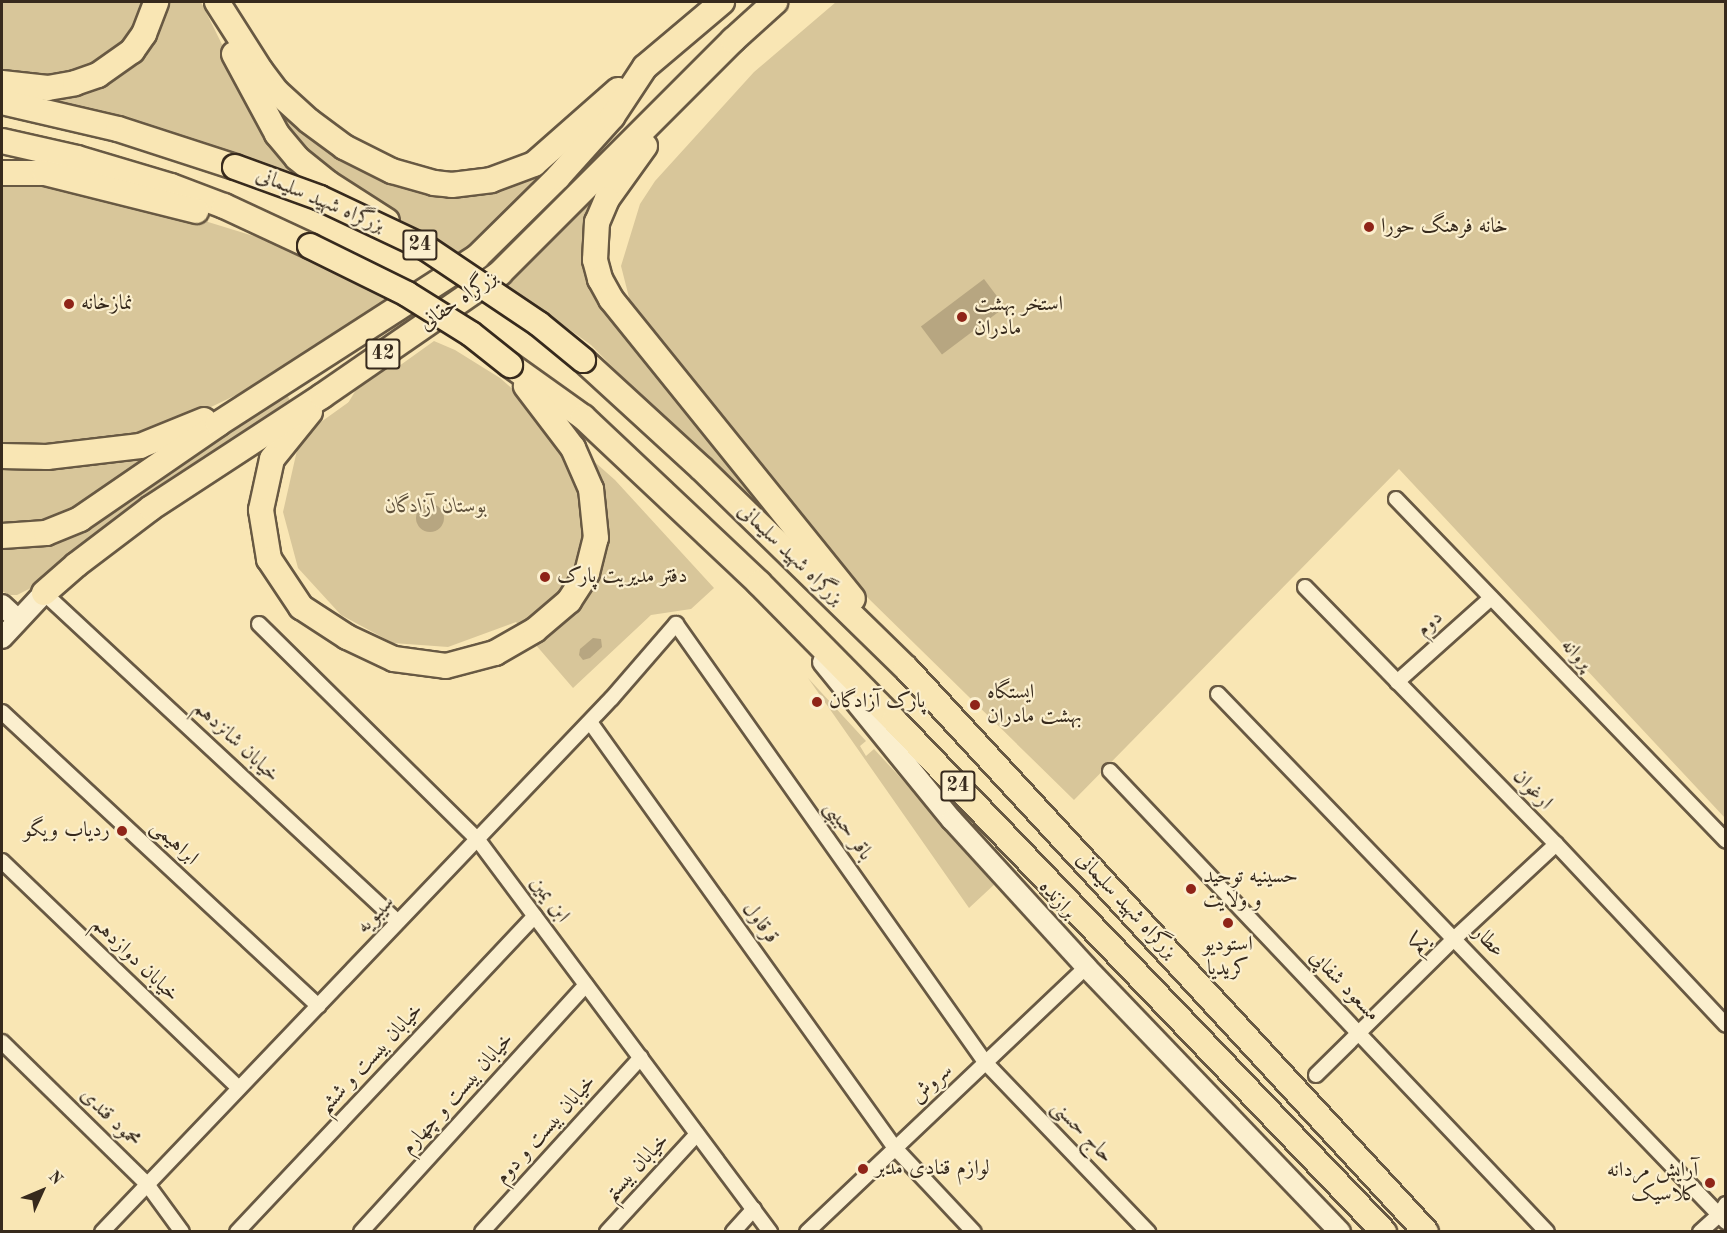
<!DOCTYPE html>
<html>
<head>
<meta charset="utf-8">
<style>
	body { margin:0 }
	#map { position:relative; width:1727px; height:1233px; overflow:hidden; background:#f9e6b4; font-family:"Old Standard TT",Amiri,serif }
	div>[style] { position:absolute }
	.green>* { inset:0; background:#d8c69a; transform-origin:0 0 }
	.water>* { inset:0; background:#b7a681; transform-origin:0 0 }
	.round { border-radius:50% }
	.roads { filter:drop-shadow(2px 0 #685943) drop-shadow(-2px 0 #685943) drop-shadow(0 2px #685943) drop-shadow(0 -2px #685943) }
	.minor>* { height:14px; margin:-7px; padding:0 7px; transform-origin:7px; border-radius:7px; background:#fbefce }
	.secondary>* { height:20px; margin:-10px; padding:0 10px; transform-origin:10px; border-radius:10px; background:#fbefce }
	.trunk>* { height:24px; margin:-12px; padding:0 12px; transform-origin:12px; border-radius:12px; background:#f9e6b4 }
	.bridges { filter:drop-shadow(2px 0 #372a1d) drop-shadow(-2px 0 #372a1d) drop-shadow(0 2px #372a1d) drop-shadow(0 -2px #372a1d) }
	.trunk-bridge>* { height:24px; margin:-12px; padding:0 12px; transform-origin:12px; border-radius:12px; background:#f9e6b4 }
	.dots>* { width:16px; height:16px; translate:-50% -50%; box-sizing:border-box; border:3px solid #fbefce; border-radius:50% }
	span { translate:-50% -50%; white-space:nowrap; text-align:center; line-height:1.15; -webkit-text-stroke:4.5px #fbefce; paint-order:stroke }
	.shield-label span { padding:2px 4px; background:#fbefce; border:2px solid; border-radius:4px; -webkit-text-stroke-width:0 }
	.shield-label { font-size:20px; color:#372a1d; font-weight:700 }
	.street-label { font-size:21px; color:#372a1d }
	.poi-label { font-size:21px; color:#372a1d }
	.left { translate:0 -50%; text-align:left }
	.right { translate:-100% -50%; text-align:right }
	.park-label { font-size:21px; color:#5f513c; font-style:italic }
	.frame { position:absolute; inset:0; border:3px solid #372a1d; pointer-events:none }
	.north { position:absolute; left:12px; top:1161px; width:60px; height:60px; -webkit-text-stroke:4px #fbefce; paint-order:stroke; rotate:46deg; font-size:16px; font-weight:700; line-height:24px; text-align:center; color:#372a1d }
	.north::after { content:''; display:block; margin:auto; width:21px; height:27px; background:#372a1d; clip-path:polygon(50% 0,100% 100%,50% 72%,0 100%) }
</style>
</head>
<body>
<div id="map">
	<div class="green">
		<i style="clip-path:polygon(2px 2px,151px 2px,129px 45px,72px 79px,2px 77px)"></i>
		<i style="clip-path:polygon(163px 2px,201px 2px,252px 105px,331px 189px,145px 125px,65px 104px,2px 92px,109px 76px)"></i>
		<i style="clip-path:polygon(836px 2px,1725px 2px,1725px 818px,1399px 469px,1074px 800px,868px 598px,790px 510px,634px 317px,621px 266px,640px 204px,655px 181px,754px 72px)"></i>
		<i style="clip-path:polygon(266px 84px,288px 109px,454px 190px,591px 129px,461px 256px,320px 172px,295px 149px)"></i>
		<i style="clip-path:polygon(625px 165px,587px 250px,854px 605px,690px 446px,591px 345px,503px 282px)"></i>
		<i style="clip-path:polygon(16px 180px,166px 209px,263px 239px,328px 266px,397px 302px,276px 376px,142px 440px,2px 450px,2px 181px)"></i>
		<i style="left:401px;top:315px;width:23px;height:122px;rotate:31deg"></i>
		<i style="clip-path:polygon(434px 341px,455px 350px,500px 378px,615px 480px,714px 588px,691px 609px,651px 615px,573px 688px,516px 622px,448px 647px,393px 643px,341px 615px,298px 568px,283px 512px,300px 437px)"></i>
		<i style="clip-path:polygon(284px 388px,292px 405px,41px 583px,17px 595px,9px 595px,2px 591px,2px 543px,41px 541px)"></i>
		<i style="clip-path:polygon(176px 439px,70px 519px,2px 528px,2px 462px)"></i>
		<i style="clip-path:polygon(808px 678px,866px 741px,860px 746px,866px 756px,874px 749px,997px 882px,969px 908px)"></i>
	</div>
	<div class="water">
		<i style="left:984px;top:279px;width:35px;height:79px;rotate:53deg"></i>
		<i class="round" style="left:416px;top:504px;width:28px;height:28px"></i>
		<i style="clip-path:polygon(593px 638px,601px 639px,602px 647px,590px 658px,583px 660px,579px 655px,580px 649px)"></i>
	</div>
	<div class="roads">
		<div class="minor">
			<i style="left:1396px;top:499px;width:475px;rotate:46deg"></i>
			<i style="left:1305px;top:587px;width:359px;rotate:45.7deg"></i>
			<i style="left:1556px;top:844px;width:248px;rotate:46.8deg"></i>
			<i style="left:44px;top:593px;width:483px;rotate:42.9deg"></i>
			<i style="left:259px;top:624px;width:308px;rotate:44.6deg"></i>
			<i style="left:478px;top:840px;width:489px;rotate:53.3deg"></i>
			<i style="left:1397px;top:682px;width:126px;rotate:-41.8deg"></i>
			<i style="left:1218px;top:694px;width:733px;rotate:46.11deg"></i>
			<i style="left:2px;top:712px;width:432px;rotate:42.9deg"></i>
			<i style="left:590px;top:722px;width:524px;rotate:54.4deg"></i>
			<i style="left:895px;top:1148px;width:115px;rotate:46.8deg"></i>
			<i style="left:1110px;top:771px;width:635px;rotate:46.53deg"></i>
			<i style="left:2px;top:861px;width:328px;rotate:43.8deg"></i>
			<i style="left:2px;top:1042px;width:203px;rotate:44.4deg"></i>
			<i style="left:147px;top:1184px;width:59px;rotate:53.9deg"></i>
			<i style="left:1316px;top:1075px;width:195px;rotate:-44.6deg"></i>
			<i style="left:1455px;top:938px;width:138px;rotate:-42.9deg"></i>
			<i style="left:102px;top:1232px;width:738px;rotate:-46.32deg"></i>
			<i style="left:612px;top:698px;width:98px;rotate:-49.1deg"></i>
			<i style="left:676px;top:624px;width:536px;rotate:54.8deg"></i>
			<i style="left:985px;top:1062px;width:236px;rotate:46.2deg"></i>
			<i style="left:237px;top:1232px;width:434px;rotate:-46.7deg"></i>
			<i style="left:361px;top:1232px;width:334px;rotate:-47.7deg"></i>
			<i style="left:482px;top:1232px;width:236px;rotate:-47.7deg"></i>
			<i style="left:607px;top:1232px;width:133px;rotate:-47.4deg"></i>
			<i style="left:733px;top:1232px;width:31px;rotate:-48deg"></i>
			<i style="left:807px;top:1232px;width:385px;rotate:-43.5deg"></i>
			<i style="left:1700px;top:1232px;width:25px;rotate:-42deg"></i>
			<i style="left:1719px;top:1215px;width:13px;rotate:-58deg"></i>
		</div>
		<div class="secondary">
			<i style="left:2px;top:605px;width:21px;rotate:43deg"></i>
			<i style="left:2px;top:638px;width:62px;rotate:-47deg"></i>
			<i style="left:823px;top:662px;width:204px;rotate:50.8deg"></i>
			<i style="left:952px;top:820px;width:199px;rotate:47.6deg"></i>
			<i style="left:1086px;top:967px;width:367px;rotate:46.2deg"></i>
		</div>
		<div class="trunk">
			<i style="left:217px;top:2px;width:82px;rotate:57.5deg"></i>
			<i style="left:261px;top:71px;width:26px;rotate:53deg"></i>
			<i style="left:277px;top:92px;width:43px;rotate:42.2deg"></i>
			<i style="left:309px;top:121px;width:44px;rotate:36.6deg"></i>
			<i style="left:344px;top:147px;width:54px;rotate:26.6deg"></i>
			<i style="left:392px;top:171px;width:44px;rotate:15.9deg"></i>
			<i style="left:434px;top:183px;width:18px;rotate:6deg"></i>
			<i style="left:452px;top:185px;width:39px;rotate:-7deg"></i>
			<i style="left:491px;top:180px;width:46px;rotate:-20.4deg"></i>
			<i style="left:534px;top:164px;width:112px;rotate:-41.4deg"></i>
			<i style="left:234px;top:54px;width:91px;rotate:61.7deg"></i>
			<i style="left:277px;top:134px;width:31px;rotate:50deg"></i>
			<i style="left:297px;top:158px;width:40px;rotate:39deg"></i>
			<i style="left:328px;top:183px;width:70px;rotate:32.8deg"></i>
			<i style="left:2px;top:83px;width:46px;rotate:6.2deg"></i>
			<i style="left:48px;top:88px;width:27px;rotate:-10deg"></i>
			<i style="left:75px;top:83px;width:24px;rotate:-19deg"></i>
			<i style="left:98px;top:75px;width:42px;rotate:-35.2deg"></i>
			<i style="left:132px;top:51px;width:21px;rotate:-55deg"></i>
			<i style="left:144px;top:34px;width:34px;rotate:-69deg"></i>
			<i style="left:2px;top:102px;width:119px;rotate:13.1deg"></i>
			<i style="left:118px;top:129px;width:123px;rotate:18deg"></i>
			<i style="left:2px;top:141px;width:77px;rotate:12.8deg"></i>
			<i style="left:77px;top:158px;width:98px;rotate:16.6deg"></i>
			<i style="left:171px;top:186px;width:57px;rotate:20.7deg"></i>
			<i style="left:224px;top:206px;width:95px;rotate:24.9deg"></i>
			<i style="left:645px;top:146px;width:65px;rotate:125.6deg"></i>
			<i style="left:607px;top:199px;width:25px;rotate:113deg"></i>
			<i style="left:597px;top:222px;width:38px;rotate:93deg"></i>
			<i style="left:595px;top:260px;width:20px;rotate:75deg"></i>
			<i style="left:600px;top:279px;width:23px;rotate:61deg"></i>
			<i style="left:611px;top:299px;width:385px;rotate:51.1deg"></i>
			<i style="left:2px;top:173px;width:43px"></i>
			<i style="left:45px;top:173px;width:156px;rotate:14.1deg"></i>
			<i style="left:583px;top:360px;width:161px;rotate:42.5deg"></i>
			<i style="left:702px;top:469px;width:285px;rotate:44.3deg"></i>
			<i style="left:906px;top:668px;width:767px;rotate:47.32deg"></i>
			<i style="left:510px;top:365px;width:90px;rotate:35.5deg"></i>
			<i style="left:583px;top:417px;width:242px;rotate:43.3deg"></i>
			<i style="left:759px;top:583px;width:192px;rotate:45.4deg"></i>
			<i style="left:894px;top:720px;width:709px;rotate:46.26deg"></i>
			<i style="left:310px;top:412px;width:60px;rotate:129deg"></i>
			<i style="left:272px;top:459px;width:52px;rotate:102.2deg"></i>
			<i style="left:261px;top:510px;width:50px;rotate:80.7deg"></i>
			<i style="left:269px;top:559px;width:58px;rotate:56.3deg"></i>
			<i style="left:301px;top:607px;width:55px;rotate:33.1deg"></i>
			<i style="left:347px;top:637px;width:52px;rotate:25.1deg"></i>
			<i style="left:394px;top:659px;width:52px;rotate:7.7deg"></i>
			<i style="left:446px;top:666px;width:51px;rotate:-14.9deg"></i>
			<i style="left:495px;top:653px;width:46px;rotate:-29.9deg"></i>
			<i style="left:535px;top:630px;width:45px;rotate:-40.5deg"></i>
			<i style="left:569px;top:601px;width:33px;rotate:-57deg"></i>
			<i style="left:587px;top:573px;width:36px;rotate:-76deg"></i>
			<i style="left:596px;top:538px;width:49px;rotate:-95.8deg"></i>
			<i style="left:591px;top:489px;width:45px;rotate:-113.7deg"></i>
			<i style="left:573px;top:448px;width:78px;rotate:-127.2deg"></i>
			<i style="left:2px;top:456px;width:45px;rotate:1.3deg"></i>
			<i style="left:47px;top:457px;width:94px;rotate:-6.7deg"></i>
			<i style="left:140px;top:446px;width:69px;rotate:-22.1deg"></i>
			<i style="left:2px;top:536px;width:44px;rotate:-3.9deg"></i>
			<i style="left:46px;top:533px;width:37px;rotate:-22deg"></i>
			<i style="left:80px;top:519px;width:168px;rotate:-34.5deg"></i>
			<i style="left:218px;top:424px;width:308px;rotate:-32.8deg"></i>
			<i style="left:477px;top:257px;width:114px;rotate:-44.6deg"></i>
			<i style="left:558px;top:177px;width:81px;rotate:-48deg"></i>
			<i style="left:612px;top:117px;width:60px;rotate:-56.6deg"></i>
			<i style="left:645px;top:67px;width:101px;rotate:-40.2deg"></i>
			<i style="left:44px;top:593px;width:43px;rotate:-41.2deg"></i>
			<i style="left:76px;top:565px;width:94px;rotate:-37.2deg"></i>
			<i style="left:151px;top:508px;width:204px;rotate:-33.2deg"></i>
			<i style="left:322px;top:396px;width:216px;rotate:-34.6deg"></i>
			<i style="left:500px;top:273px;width:330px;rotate:-45deg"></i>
			<i style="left:733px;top:40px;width:57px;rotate:-42.1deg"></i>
		</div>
	</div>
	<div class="bridges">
		<div class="trunk-bridge">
			<i style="left:235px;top:167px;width:90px;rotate:20deg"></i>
			<i style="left:320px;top:198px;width:117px;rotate:25.3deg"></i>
			<i style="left:426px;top:248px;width:136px;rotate:33.9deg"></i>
			<i style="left:539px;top:324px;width:57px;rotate:39.3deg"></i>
			<i style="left:310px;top:246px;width:108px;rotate:26.3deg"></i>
			<i style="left:407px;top:294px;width:75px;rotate:32deg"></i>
			<i style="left:471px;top:334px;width:50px;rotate:38.5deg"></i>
		</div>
	</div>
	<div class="dots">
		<i style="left:1369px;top:227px;background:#8f2418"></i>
		<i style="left:69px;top:304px;background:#8f2418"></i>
		<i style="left:962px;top:317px;background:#8f2418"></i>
		<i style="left:545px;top:577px;background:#8f2418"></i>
		<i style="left:817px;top:702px;background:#8f2418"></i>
		<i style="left:975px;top:705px;background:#8f2418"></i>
		<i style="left:122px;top:831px;background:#8f2418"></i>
		<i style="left:1191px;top:889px;background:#8f2418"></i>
		<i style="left:1228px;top:923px;background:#8f2418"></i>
		<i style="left:863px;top:1169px;background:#8f2418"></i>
		<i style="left:1710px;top:1183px;background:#8f2418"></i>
	</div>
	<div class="shield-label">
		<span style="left:420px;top:245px">24</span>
		<span style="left:383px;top:354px">42</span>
		<span style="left:958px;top:786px">24</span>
	</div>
	<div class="street-label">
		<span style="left:320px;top:201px;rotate:23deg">بزرگراه شهید سلیمانی</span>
		<span style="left:459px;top:301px;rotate:-35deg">بزرگراه حقانی</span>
		<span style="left:790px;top:555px;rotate:44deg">بزرگراه شهید سلیمانی</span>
		<span style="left:1430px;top:624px;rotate:-42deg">دوم</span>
		<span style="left:1576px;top:655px;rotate:46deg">پروانه</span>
		<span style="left:236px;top:742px;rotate:43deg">خیابان شانزدهم</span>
		<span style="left:1532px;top:790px;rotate:46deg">ارغوان</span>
		<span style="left:848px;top:831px;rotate:55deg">باقر حبیبی</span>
		<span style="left:174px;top:843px;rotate:43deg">ابراهیمی</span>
		<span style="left:549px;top:900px;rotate:53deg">ابن یمین</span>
		<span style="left:1057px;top:900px;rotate:48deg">برازنده</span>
		<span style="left:1126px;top:906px;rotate:47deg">بزرگراه شهید سلیمانی</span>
		<span style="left:376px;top:915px;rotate:-46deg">سیبویه</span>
		<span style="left:760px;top:923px;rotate:54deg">قرقاول</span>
		<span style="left:1488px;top:942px;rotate:46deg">عطار</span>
		<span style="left:1420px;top:944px;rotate:-46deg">یکم</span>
		<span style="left:135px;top:960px;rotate:44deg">خیابان دوازدهم</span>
		<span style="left:1344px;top:986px;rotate:46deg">مسعود شفاپی</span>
		<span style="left:371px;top:1059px;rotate:-47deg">خیابان بیست و ششم</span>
		<span style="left:932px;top:1084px;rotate:-43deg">سروش</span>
		<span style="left:458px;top:1094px;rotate:-48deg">خیابان بیست و چهارم</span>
		<span style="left:110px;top:1118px;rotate:44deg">محمود قندی</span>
		<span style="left:546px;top:1130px;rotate:-48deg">خیابان بیست و دوم</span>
		<span style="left:1082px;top:1132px;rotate:46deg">حاج حسنی</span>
		<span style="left:637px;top:1168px;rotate:-47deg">خیابان بیستم</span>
	</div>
	<div class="poi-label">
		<span class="left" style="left:1381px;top:227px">خانه فرهنگ حورا</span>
		<span class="left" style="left:81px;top:304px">نمازخانه</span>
		<span class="left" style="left:974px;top:317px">استخر بهشت<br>مادران</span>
		<span class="left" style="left:557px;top:577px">دفتر مدیریت پارک</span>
		<span class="left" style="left:987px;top:705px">ایستگاه<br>بهشت مادران</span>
		<span class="left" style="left:829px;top:702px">پارک آزادگان</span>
		<span class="right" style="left:110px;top:831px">ردیاب ویگو</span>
		<span class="left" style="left:1203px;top:889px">حسینیه توحید<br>و ولایت</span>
		<span style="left:1228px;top:957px">استودیو<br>کریدیا</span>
		<span class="left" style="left:875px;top:1169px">لوازم قنادى مدبر</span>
		<span class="right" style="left:1698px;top:1183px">آرایش مردانه<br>کلاسیک</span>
	</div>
	<div class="park-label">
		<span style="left:436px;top:507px">بوستان آزادگان</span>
	</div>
	<div class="frame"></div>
	<div class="north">N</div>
</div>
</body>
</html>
